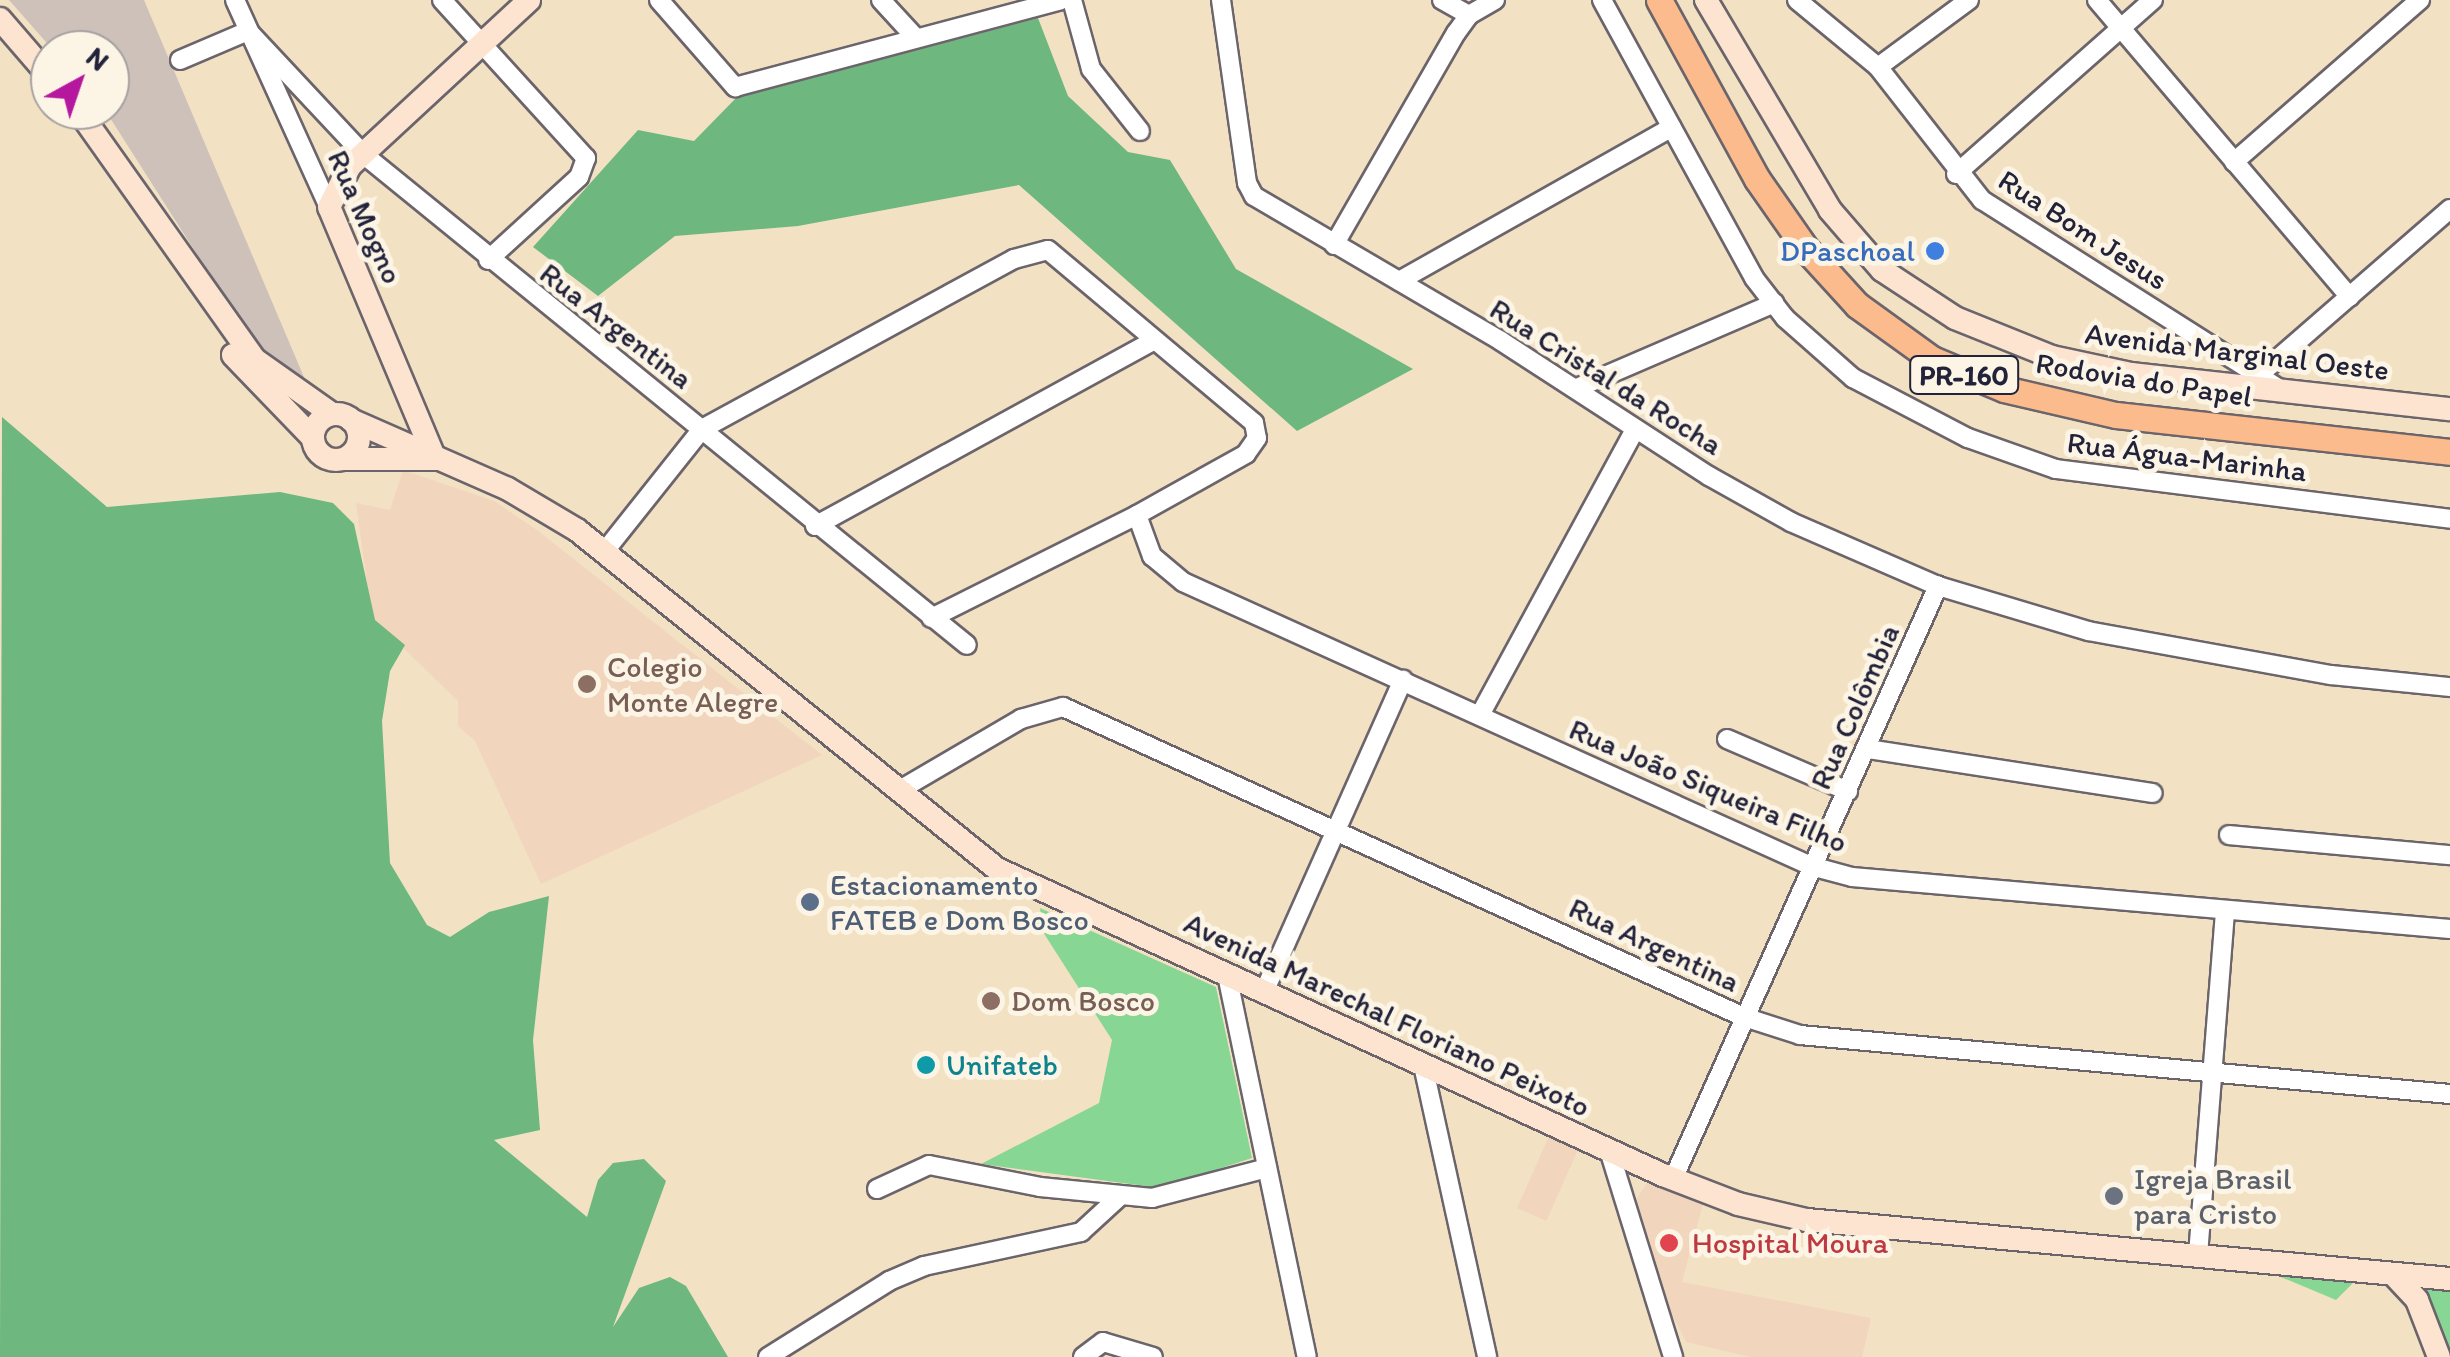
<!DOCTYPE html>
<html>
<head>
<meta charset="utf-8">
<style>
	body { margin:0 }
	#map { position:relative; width:2450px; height:1357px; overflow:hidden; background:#f3e1c4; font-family:Itim,sans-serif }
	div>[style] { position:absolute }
	.built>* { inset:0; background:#f1d5bd; transform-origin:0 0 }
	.industrial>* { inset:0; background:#cec1ba }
	.green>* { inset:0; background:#88d694 }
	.forest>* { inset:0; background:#6eb77e }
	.roads { filter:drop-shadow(2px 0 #6b656b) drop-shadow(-2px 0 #6b656b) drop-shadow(0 2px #6b656b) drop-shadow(0 -2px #6b656b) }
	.street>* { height:18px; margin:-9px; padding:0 9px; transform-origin:9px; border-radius:9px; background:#fff }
	.secondary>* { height:22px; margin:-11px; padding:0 11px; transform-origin:11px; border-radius:11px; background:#fde4d1 }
	.secondary>.ring { margin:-11px; padding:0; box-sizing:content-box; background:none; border:22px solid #fde4d1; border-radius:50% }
	.primary>* { height:25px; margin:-12.5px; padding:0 12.5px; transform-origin:12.5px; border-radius:12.5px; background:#fbbb8d }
	.dots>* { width:28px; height:28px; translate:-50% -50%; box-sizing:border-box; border:5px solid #fcf5e5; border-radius:50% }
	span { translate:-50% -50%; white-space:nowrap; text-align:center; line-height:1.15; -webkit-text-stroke:10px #fcf5e5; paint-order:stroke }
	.shield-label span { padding:2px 8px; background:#fcf5e5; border:2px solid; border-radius:8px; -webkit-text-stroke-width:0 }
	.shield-label { font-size:28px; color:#22223b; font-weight:700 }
	.street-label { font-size:30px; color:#22223b }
	.shop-label { font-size:30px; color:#366cbe }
	.right { translate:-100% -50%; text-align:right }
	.education-label { font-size:30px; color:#785e54 }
	.left { translate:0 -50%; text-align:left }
	.service-label { font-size:30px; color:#4e5e75 }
	.culture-label { font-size:30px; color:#0d838f }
	.worship-label { font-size:30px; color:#5b616d }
	.health-label { font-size:30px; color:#be3a42 }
	.north { position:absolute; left:30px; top:30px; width:100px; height:100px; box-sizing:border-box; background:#fcf5e5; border:2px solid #a5a1a1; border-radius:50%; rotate:40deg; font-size:28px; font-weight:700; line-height:40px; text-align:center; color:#22223b }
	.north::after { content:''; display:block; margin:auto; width:35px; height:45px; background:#b5179e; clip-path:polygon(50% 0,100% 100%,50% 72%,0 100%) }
</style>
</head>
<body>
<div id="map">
	<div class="built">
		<i style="clip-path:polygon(403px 470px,494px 501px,537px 530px,822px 755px,541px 884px,475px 741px,458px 726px,458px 701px,372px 618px,356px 503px,390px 510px)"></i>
		<i style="left:1550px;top:1134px;width:32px;height:81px;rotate:24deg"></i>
		<i style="clip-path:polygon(1648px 1181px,1703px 1204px,1682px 1282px,1871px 1318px,1862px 1357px,1751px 1357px,1686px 1342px,1655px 1281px,1633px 1205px)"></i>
	</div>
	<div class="industrial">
		<i style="clip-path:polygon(9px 0,144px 0,309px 389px,263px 358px,105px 110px,110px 50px,53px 50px)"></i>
	</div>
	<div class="green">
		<i style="clip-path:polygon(1040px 908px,1216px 987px,1252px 1158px,1160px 1188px,981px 1164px,1099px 1103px,1112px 1040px,1043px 932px)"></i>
		<i style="clip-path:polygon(2269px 1272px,2356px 1280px,2336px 1300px)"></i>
		<i style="clip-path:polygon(2431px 1283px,2450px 1286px,2450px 1357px,2422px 1299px)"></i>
	</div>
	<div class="forest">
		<i style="clip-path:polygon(1038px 18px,1068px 96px,1128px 152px,1170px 160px,1236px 269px,1413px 369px,1297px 431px,1019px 185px,798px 226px,675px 236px,598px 296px,533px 247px,638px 130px,694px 141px,736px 98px)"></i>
		<i style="clip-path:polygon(2px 417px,107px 507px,280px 492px,333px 503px,354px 524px,375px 620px,405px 645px,390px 671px,382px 721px,390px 863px,427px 925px,450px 937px,489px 912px,549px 896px,533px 1040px,540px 1130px,494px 1140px,587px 1217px,598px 1180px,613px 1163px,644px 1159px,666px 1181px,613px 1327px,639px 1288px,670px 1277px,686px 1286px,728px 1357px,0 1357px)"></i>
	</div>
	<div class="roads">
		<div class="street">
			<i style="left:235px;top:0;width:227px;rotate:65.6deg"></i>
			<i style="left:442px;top:0;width:214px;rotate:47.7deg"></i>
			<i style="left:586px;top:158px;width:20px;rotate:110deg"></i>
			<i style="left:579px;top:177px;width:123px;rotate:137.6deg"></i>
			<i style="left:659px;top:0;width:116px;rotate:48.9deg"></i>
			<i style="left:735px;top:87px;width:337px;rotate:-14.9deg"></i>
			<i style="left:881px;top:0;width:50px;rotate:47.4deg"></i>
			<i style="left:1072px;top:0;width:72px;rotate:74.6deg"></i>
			<i style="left:1091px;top:69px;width:79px;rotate:51.7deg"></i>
			<i style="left:1221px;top:0;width:185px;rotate:81.9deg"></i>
			<i style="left:1247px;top:183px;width:15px;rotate:62deg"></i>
			<i style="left:1254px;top:196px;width:286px;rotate:30.4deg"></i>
			<i style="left:1501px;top:341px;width:248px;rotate:33deg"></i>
			<i style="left:1709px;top:476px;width:94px;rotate:29.3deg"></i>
			<i style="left:1791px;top:522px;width:160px;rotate:23.5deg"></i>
			<i style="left:1938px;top:586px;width:157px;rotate:16.7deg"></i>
			<i style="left:2088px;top:631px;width:247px;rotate:10.3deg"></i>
			<i style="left:2331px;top:675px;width:120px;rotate:5.8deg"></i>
			<i style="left:1442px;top:0;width:31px;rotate:29deg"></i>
			<i style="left:1602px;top:0;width:317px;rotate:61.3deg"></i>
			<i style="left:1754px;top:278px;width:51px;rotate:52.2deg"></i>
			<i style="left:1785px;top:318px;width:91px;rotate:41.4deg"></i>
			<i style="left:1853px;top:378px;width:130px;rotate:27.6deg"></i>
			<i style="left:1968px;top:438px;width:93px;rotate:19.4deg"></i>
			<i style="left:2056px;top:469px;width:397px;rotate:7.2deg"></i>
			<i style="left:1797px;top:0;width:105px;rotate:39.6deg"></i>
			<i style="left:1878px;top:67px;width:169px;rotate:52deg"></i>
			<i style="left:1982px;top:200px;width:356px;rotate:32.4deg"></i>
			<i style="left:2097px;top:0;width:390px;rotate:49.6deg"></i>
			<i style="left:248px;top:31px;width:168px;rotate:46.9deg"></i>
			<i style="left:363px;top:154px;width:778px;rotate:39.11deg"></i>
			<i style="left:180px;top:60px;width:74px;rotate:-23.1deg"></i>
			<i style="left:1878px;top:67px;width:113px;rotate:-36.4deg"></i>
			<i style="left:2234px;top:162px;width:247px;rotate:-41.1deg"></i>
			<i style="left:1956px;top:174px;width:263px;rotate:-41.5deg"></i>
			<i style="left:1334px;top:245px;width:245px;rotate:-60.1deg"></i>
			<i style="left:1456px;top:33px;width:22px;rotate:-54deg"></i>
			<i style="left:1469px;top:15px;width:30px;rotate:-30deg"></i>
			<i style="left:1399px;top:281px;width:313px;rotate:-29.4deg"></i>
			<i style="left:2259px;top:375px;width:253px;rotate:-41deg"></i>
			<i style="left:1577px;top:388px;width:215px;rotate:-23.3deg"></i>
			<i style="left:1137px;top:515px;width:44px;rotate:69.9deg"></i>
			<i style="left:1152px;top:556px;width:40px;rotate:40deg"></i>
			<i style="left:1183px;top:582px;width:689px;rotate:24.33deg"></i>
			<i style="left:1811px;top:866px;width:42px;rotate:15deg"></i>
			<i style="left:1852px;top:877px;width:600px;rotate:4.97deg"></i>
			<i style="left:815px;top:526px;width:385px;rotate:-28.7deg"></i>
			<i style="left:605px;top:551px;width:156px;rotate:-51.5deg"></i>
			<i style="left:702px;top:429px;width:355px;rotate:-28.6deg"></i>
			<i style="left:1014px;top:259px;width:35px;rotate:-15deg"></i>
			<i style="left:1048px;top:250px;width:269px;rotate:40deg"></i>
			<i style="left:1254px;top:423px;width:15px;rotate:79deg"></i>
			<i style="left:1257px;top:438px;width:19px;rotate:125deg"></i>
			<i style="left:1246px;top:454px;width:125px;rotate:150.8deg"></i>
			<i style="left:1137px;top:515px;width:230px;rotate:153.4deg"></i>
			<i style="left:1480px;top:715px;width:324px;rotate:-61.5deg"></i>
			<i style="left:1727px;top:739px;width:132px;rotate:23.3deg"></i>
			<i style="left:1868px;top:749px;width:288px;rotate:8.8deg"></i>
			<i style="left:898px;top:791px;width:143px;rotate:-30.3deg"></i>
			<i style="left:1021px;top:719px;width:44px;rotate:-15.9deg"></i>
			<i style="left:1063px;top:707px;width:748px;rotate:24.48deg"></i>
			<i style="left:1744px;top:1017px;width:59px;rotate:17.8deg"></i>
			<i style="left:1800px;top:1035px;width:653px;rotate:5.19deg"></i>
			<i style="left:2229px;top:835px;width:222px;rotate:5.2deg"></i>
			<i style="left:1227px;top:975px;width:390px;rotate:78.2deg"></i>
			<i style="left:1264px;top:992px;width:342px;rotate:-66deg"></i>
			<i style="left:1423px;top:1065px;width:299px;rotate:77.6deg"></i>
			<i style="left:1609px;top:1150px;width:217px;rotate:72.8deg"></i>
			<i style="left:1673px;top:1179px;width:650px;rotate:-65.92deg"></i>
			<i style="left:877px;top:1189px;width:57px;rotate:-24.8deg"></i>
			<i style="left:929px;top:1165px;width:113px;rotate:11.2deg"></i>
			<i style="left:1040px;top:1187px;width:113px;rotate:5.6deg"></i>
			<i style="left:1152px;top:1198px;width:119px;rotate:-14.6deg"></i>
			<i style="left:2198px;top:1255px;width:346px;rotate:-85.5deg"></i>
			<i style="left:768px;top:1357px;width:143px;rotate:-32.1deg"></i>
			<i style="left:889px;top:1281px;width:38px;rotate:-23deg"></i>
			<i style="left:924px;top:1266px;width:161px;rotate:-12.2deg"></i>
			<i style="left:1081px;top:1232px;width:50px;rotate:-42.6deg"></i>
			<i style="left:1083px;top:1357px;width:25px;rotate:-37deg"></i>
			<i style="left:1103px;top:1342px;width:52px;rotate:16.7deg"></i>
		</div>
		<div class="secondary">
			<i style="left:1706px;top:0;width:244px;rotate:59.4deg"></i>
			<i style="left:1830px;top:210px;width:79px;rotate:49.1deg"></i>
			<i style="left:1882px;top:270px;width:87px;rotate:33.3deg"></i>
			<i style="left:1955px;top:318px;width:105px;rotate:21.9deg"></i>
			<i style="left:2052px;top:357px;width:81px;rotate:12.1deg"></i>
			<i style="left:2131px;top:374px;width:321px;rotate:6.3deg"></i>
			<i style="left:0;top:19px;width:77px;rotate:49.2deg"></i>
			<i style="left:78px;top:110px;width:305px;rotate:54.7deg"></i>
			<i style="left:254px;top:359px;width:95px;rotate:35.2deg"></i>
			<i style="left:233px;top:355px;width:114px;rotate:46.1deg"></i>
			<i class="ring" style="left:313px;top:414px;width:24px;height:24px"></i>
			<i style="left:351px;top:420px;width:171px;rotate:23.7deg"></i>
			<i style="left:508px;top:489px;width:80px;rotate:30.7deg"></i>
			<i style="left:577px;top:530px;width:540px;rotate:38.91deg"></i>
			<i style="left:997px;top:869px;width:733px;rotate:24.68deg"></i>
			<i style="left:1663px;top:1175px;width:80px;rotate:21.1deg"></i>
			<i style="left:1738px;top:1204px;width:71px;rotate:13.1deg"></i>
			<i style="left:1807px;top:1220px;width:646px;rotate:5.24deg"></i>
			<i style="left:345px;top:459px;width:90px"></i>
			<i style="left:435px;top:459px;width:273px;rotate:-112.8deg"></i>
			<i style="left:329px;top:207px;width:46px;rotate:-62.9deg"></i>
			<i style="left:350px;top:166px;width:244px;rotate:-42.8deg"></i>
			<i style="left:2393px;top:1274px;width:35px;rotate:47deg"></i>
			<i style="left:2417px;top:1300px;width:61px;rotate:68.9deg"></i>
		</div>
		<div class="primary">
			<i style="left:1659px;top:0;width:204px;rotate:61.3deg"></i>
			<i style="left:1757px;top:179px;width:85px;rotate:55deg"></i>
			<i style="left:1806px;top:249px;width:76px;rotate:47.7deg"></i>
			<i style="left:1857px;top:305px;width:92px;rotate:35.8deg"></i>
			<i style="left:1932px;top:359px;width:78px;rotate:22.6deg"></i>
			<i style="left:2004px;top:389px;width:115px;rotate:13.1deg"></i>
			<i style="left:2116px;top:415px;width:336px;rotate:6.3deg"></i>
		</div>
	</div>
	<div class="dots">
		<i style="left:1935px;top:251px;background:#3f7fe0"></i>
		<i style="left:587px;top:684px;background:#8d6e63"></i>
		<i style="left:810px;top:902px;background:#5c6f8a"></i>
		<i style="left:991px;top:1001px;background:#8d6e63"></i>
		<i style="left:926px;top:1065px;background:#0f9aa8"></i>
		<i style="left:2114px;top:1196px;background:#6b7280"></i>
		<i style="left:1669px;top:1243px;background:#e0444e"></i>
	</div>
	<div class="shield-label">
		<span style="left:1964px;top:375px">PR-160</span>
	</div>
	<div class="street-label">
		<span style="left:365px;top:217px;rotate:66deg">Rua Mogno</span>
		<span style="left:2083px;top:230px;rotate:33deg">Rua Bom Jesus</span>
		<span style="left:616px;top:326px;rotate:38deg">Rua Argentina</span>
		<span style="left:2237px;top:352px;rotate:7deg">Avenida Marginal Oeste</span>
		<span style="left:1606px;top:377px;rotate:32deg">Rua Cristal da Rocha</span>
		<span style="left:2144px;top:380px;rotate:9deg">Rodovia do Papel</span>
		<span style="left:2187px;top:457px;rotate:7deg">Rua Água-Marinha</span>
		<span style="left:1855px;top:707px;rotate:-66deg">Rua Colômbia</span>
		<span style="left:1708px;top:786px;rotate:23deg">Rua João Siqueira Filho</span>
		<span style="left:1654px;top:945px;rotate:25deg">Rua Argentina</span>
		<span style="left:1387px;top:1015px;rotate:25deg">Avenida Marechal Floriano Peixoto</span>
	</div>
	<div class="shop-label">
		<span class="right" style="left:1915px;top:251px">DPaschoal</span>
	</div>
	<div class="education-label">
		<span class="left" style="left:607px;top:684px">Colegio<br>Monte Alegre</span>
		<span class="left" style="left:1011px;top:1001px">Dom Bosco</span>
	</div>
	<div class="service-label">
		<span class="left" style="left:830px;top:902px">Estacionamento<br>FATEB e Dom Bosco</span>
	</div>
	<div class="culture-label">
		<span class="left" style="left:946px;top:1065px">Unifateb</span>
	</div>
	<div class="worship-label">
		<span class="left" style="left:2134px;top:1196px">Igreja Brasil<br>para Cristo</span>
	</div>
	<div class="health-label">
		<span class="left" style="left:1692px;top:1243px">Hospital Moura</span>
	</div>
	<div class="north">N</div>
</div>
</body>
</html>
